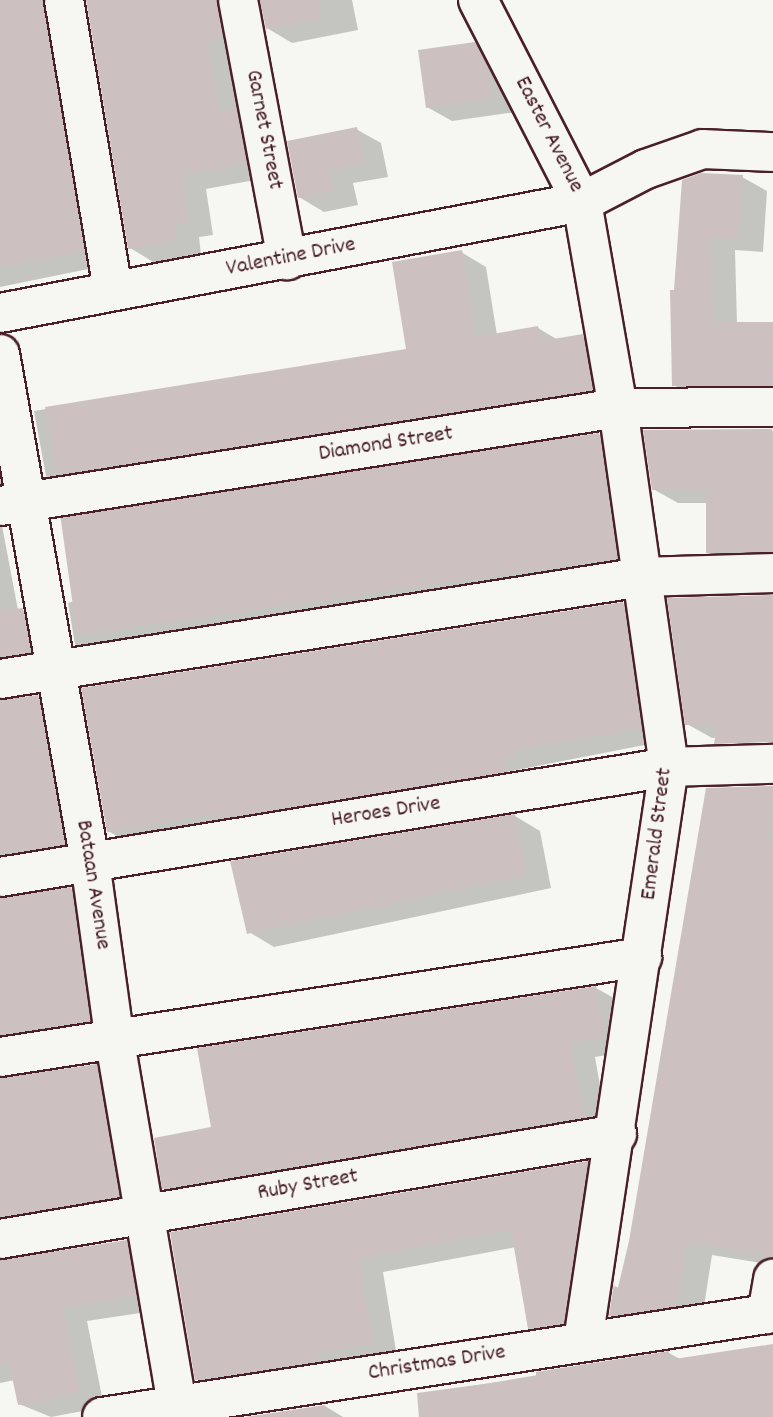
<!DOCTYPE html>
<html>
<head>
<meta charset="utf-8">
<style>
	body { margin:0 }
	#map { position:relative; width:773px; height:1417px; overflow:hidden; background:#f6f6f2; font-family:Dekko,sans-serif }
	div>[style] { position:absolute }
	.shadow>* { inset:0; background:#0003 }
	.building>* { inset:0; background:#ccc1c0; transform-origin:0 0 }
	.roads { filter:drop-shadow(2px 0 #4a1f2b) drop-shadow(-2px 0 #4a1f2b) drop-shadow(0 2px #4a1f2b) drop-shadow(0 -2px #4a1f2b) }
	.minor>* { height:38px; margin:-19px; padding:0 19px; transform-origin:19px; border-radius:19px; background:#f6f6f2 }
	span { translate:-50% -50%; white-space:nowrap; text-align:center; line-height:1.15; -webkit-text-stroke:7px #f6f6f2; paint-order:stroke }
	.street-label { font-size:23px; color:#4a1f2b }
</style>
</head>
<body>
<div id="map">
	<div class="shadow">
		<i style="clip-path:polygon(0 0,75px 0,108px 265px,0 287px)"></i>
		<i style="clip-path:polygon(88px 0,250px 0,271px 177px,206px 189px,213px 235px,199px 237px,201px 255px,155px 263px,130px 248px)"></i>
		<i style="clip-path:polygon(260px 0,352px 0,358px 30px,292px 43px,267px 28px)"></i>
		<i style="clip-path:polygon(475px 44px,500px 58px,516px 112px,452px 121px,427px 107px)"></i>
		<i style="clip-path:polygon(356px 129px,381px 143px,388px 177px,353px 183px,358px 205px,324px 212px,299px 197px)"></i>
		<i style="clip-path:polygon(742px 177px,767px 191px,763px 252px,735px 250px,737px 324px,773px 324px,773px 399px,698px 399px,674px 385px,676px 292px)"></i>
		<i style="clip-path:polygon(461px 252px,486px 267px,497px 335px,538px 328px,558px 340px,582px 336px,607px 350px,617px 403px,70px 490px,46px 476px,34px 411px,408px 350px)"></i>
		<i style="clip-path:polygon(0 313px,25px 498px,0 508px)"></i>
		<i style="clip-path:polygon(645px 431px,773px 431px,773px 565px,732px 566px,707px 552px,708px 503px,678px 503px,653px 489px)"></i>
		<i style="clip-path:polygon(599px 435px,624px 449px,641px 572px,100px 658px,75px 644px,68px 603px)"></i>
		<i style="clip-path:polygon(0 515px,18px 610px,47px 624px,55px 666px,2px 697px,38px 697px,63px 711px,89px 858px,3px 895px,5px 900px,71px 889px,96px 904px,114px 1034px,4px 1063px,3px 1076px,5px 1080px,96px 1066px,121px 1080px,143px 1210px,3px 1257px,5px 1262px,126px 1241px,151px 1256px,160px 1310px,87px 1321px,104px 1407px,51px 1417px,19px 1404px,15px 1380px,0 1383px)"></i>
		<i style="clip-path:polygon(773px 597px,773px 733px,712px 738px,687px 724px)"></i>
		<i style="clip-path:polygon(623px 604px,648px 618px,665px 741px,133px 845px,108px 831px)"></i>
		<i style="clip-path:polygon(773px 787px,773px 1265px,712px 1255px,702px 1319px,635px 1330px,611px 1315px,615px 1286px,620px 1289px,631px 1242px,708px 790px)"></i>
		<i style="clip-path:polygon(515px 816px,540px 831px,551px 888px,274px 947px,249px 932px)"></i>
		<i style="clip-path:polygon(596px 988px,621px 1002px,629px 1051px,595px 1057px,608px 1131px,189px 1202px,164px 1188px,213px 1129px)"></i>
		<i style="clip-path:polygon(587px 1163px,612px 1177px,588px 1337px,554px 1342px,530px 1328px,516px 1247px,383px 1272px,397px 1357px,221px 1394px,197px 1379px,172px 1234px)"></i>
		<i style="clip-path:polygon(773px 1345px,773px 1417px,435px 1417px,431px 1393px,669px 1353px,680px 1359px)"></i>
		<i style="clip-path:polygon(325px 1406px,343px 1417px,256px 1417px)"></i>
	</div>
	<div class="building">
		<i style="clip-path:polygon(0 0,43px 0,84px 252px,0 267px)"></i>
		<i style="clip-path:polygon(86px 0,217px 0,223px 38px,208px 41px,219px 112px,236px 109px,247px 163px,182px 175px,189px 221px,175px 224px,177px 241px,128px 249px)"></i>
		<i style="clip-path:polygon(260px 0,318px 0,320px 19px,266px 29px)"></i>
		<i style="clip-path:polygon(475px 42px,487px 65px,492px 98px,426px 108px,418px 50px)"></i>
		<i style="clip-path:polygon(357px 127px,364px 163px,329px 170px,334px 191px,298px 198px,287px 141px)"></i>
		<i style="clip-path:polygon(701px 173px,743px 175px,738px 239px,710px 237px,713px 322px,773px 322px,772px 385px,672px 386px,670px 290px,674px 290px,682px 180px)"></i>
		<i style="clip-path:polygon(462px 250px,475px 337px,538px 326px,541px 341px,583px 334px,593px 390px,57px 475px,45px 407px,406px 349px,392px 262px)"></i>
		<i style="clip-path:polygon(772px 429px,773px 551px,706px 553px,706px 490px,652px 490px,643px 430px)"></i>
		<i style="left:599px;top:433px;width:127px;height:545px;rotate:82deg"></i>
		<i style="clip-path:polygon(773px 595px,773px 742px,714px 744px,717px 725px,685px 725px,667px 598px)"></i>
		<i style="clip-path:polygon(623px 602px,641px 728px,515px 750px,516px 756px,504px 758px,507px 772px,220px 819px,219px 813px,107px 832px,81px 688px)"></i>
		<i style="clip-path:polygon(23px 608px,31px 652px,0 657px,0 611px)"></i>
		<i style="clip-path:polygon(38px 695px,65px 844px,0 855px,0 700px)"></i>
		<i style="clip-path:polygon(773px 786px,768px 838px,773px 839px,773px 1256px,687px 1242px,677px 1306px,609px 1316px,614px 1283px,616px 1296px,629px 1241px,706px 788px)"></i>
		<i style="clip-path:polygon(515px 814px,527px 875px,247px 934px,230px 861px)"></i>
		<i style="clip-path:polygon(71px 887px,90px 1021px,0 1035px,0 898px)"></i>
		<i style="clip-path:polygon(596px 986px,605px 1037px,570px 1043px,584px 1117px,162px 1189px,154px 1138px,211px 1127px,197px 1048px)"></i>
		<i style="clip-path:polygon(97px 1064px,119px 1197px,0 1217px,0 1078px)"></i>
		<i style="clip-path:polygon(588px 1161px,564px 1323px,528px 1329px,511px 1230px,468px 1237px,359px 1259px,373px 1344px,317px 1353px,319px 1361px,195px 1380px,170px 1232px)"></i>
		<i style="clip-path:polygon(127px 1240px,136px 1296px,63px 1307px,80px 1393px,18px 1405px,9px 1363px,0 1365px,0 1260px)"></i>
		<i style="clip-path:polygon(773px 1344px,773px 1417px,419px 1417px,417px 1393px,536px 1377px,536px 1372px,669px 1351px,668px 1360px)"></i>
		<i style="clip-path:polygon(325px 1405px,327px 1417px,245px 1417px)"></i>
	</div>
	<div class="roads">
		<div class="minor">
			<i style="left:64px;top:0;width:294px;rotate:80.4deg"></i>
			<i style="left:238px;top:0;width:265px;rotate:79.3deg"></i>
			<i style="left:478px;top:0;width:227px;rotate:62.8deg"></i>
			<i style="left:582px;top:202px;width:72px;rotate:-27.3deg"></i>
			<i style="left:646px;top:169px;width:60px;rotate:-19.3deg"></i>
			<i style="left:703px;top:149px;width:70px;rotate:2.5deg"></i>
			<i style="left:0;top:313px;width:592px;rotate:-10.8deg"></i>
			<i style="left:582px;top:202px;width:209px;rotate:80.1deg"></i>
			<i style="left:618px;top:408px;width:363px;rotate:81.9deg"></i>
			<i style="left:669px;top:767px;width:580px;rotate:98.52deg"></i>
			<i style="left:0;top:354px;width:516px;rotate:79.95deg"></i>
			<i style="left:90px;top:862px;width:176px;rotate:82.1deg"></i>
			<i style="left:114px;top:1036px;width:387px;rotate:80.3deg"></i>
			<i style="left:0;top:506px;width:626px;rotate:-9.01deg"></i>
			<i style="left:618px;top:408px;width:155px;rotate:-0.4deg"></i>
			<i style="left:0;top:679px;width:650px;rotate:-9.03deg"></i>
			<i style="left:642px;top:577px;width:131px;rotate:-1.7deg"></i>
			<i style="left:0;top:877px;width:678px;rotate:-9.34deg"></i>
			<i style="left:669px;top:767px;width:104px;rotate:-1.7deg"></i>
			<i style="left:0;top:1057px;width:650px;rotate:-8.85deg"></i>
			<i style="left:0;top:1239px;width:626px;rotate:-9.66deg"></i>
			<i style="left:767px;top:1314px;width:36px;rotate:-80deg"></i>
			<i style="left:102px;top:1417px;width:679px;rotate:-8.81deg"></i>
		</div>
	</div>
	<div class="street-label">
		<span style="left:263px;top:130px;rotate:79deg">Garnet Street</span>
		<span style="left:548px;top:135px;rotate:63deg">Easter Avenue</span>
		<span style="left:291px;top:258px;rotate:-11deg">Valentine Drive</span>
		<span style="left:386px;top:445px;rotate:-9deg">Diamond Street</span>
		<span style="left:386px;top:813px;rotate:-9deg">Heroes Drive</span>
		<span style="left:658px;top:834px;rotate:-83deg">Emerald Street</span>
		<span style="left:92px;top:885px;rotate:81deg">Bataan Avenue</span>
		<span style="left:308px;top:1186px;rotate:-10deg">Ruby Street</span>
		<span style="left:437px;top:1364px;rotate:-9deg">Christmas Drive</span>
	</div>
</div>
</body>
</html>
